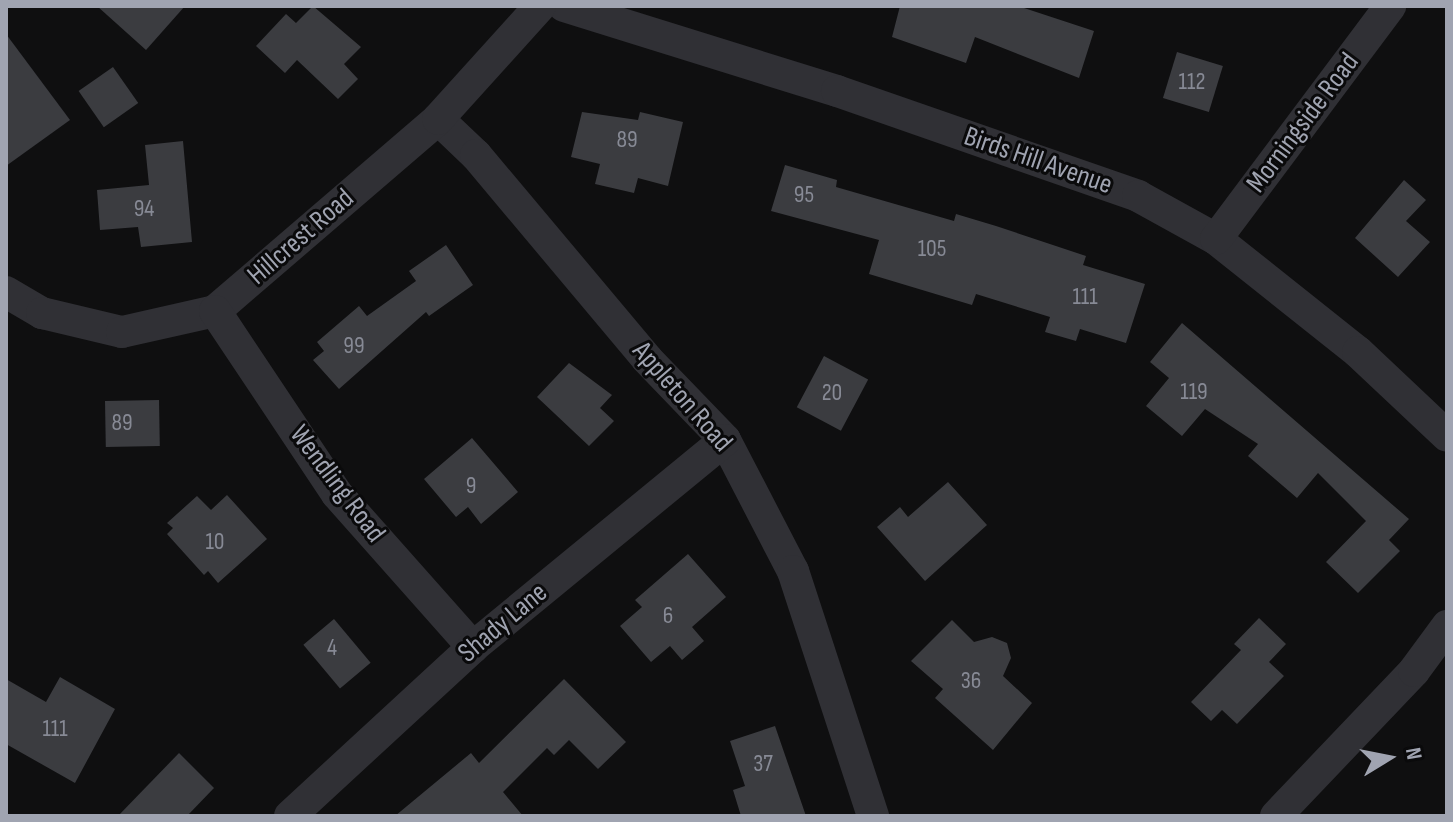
<!DOCTYPE html>
<html>
<head>
<meta charset="utf-8">
<style>
	body { margin:0 }
	#map { position:relative; width:1453px; height:822px; overflow:hidden; background:#0f0f10; font-family:"Sofia Sans Condensed",sans-serif }
	div>[style] { position:absolute }
	.building>* { inset:0; background:#3b3c40; transform-origin:0 0 }
	.street>* { height:32px; margin:-16px; padding:0 16px; transform-origin:16px; border-radius:16px; background:#303035 }
	span { translate:-50% -50%; white-space:nowrap; text-align:center; line-height:1.15; -webkit-text-stroke:6px #0a0a0b; paint-order:stroke }
	.number-label { font-size:24px; color:#878a95 }
	.number-label span { -webkit-text-stroke-width:0 }
	.street-label { font-size:28px; color:#a0a4b1 }
	.frame { position:absolute; inset:0; border:8px solid #a0a4b1; pointer-events:none }
	.north { position:absolute; left:1349px; top:718px; width:80px; height:80px; -webkit-text-stroke:6px #0a0a0b; paint-order:stroke; rotate:80deg; font-size:22px; font-weight:700; line-height:32px; text-align:center; color:#a0a4b1 }
	.north::after { content:''; display:block; margin:auto; width:28px; height:36px; background:#a0a4b1; clip-path:polygon(50% 0,100% 100%,50% 72%,0 100%) }
</style>
</head>
<body>
<div id="map">
	<div class="building">
		<i style="clip-path:polygon(97px 6px,185px 6px,146px 50px)"></i>
		<i style="clip-path:polygon(313px 6px,361px 47px,344px 64px,358px 79px,338px 99px,297px 60px,285px 73px,256px 46px,286px 14px,296px 23px)"></i>
		<i style="clip-path:polygon(900px 6px,1018px 6px,1094px 31px,1079px 78px,975px 37px,966px 63px,892px 37px)"></i>
		<i style="clip-path:polygon(6px 34px,70px 120px,6px 166px)"></i>
		<i style="left:1177px;top:52px;width:48px;height:48px;rotate:17deg"></i>
		<i style="left:113px;top:67px;width:44px;height:42px;rotate:55deg"></i>
		<i style="clip-path:polygon(582px 112px,638px 120px,640px 112px,683px 122px,668px 186px,638px 178px,634px 193px,595px 184px,600px 164px,571px 157px)"></i>
		<i style="clip-path:polygon(183px 141px,192px 242px,141px 247px,138px 227px,100px 230px,97px 190px,149px 185px,145px 145px)"></i>
		<i style="clip-path:polygon(785px 165px,837px 180px,836px 187px,954px 221px,956px 214px,996px 226px,1086px 256px,1083px 265px,1145px 284px,1126px 343px,1080px 329px,1076px 341px,1045px 332px,1050px 317px,976px 294px,972px 305px,869px 274px,879px 240px,771px 211px)"></i>
		<i style="clip-path:polygon(1404px 180px,1426px 200px,1406px 221px,1430px 242px,1398px 277px,1355px 238px)"></i>
		<i style="clip-path:polygon(446px 245px,473px 285px,429px 316px,426px 312px,339px 389px,313px 360px,324px 351px,317px 342px,359px 306px,367px 316px,416px 281px,409px 271px)"></i>
		<i style="clip-path:polygon(1182px 323px,1409px 519px,1389px 540px,1400px 551px,1358px 593px,1326px 562px,1366px 521px,1318px 473px,1297px 498px,1248px 456px,1258px 444px,1205px 409px,1182px 436px,1146px 406px,1169px 378px,1150px 362px)"></i>
		<i style="left:824px;top:356px;width:50px;height:58px;rotate:28deg"></i>
		<i style="clip-path:polygon(569px 363px,612px 395px,600px 408px,614px 421px,589px 446px,537px 397px)"></i>
		<i style="left:159px;top:400px;width:46px;height:54px;rotate:89deg"></i>
		<i style="clip-path:polygon(472px 438px,518px 492px,481px 524px,468px 507px,456px 517px,424px 479px)"></i>
		<i style="clip-path:polygon(948px 482px,987px 525px,925px 581px,877px 527px,900px 507px,908px 517px)"></i>
		<i style="clip-path:polygon(227px 495px,267px 539px,218px 583px,208px 571px,204px 575px,167px 534px,173px 528px,167px 523px,197px 496px,211px 510px)"></i>
		<i style="clip-path:polygon(688px 554px,726px 597px,692px 627px,704px 641px,682px 660px,670px 646px,651px 662px,620px 626px,642px 607px,635px 600px)"></i>
		<i style="clip-path:polygon(1259px 618px,1286px 644px,1269px 662px,1284px 676px,1237px 724px,1222px 710px,1211px 721px,1191px 702px,1241px 650px,1234px 644px)"></i>
		<i style="left:334px;top:619px;width:57px;height:40px;rotate:50deg"></i>
		<i style="clip-path:polygon(952px 620px,974px 642px,992px 637px,1007px 643px,1011px 658px,1003px 676px,1032px 703px,993px 750px,935px 698px,943px 689px,911px 661px)"></i>
		<i style="clip-path:polygon(60px 677px,115px 709px,75px 783px,6px 744px,6px 679px,46px 702px)"></i>
		<i style="clip-path:polygon(564px 679px,626px 742px,598px 769px,569px 740px,554px 755px,547px 748px,503px 792px,523px 816px,395px 816px,471px 753px,479px 763px)"></i>
		<i style="clip-path:polygon(775px 726px,806px 816px,741px 816px,733px 790px,745px 786px,730px 741px)"></i>
		<i style="clip-path:polygon(179px 753px,214px 788px,187px 816px,118px 816px)"></i>
	</div>
	<div class="street">
		<i style="left:564px;top:6px;width:286px;rotate:17.3deg"></i>
		<i style="left:837px;top:91px;width:319px;rotate:19.2deg"></i>
		<i style="left:1138px;top:196px;width:89px;rotate:28.9deg"></i>
		<i style="left:1216px;top:239px;width:181px;rotate:38.5deg"></i>
		<i style="left:1358px;top:352px;width:122px;rotate:43.3deg"></i>
		<i style="left:438px;top:119px;width:52px;rotate:43.5deg"></i>
		<i style="left:476px;top:155px;width:266px;rotate:50deg"></i>
		<i style="left:647px;top:359px;width:112px;rotate:46.1deg"></i>
		<i style="left:725px;top:440px;width:148px;rotate:62.6deg"></i>
		<i style="left:793px;top:571px;width:258px;rotate:71.9deg"></i>
		<i style="left:1216px;top:239px;width:291px;rotate:-53.2deg"></i>
		<i style="left:6px;top:292px;width:42px;rotate:30.3deg"></i>
		<i style="left:42px;top:313px;width:82px;rotate:13.4deg"></i>
		<i style="left:122px;top:332px;width:95px;rotate:-12.7deg"></i>
		<i style="left:215px;top:311px;width:294px;rotate:-40.7deg"></i>
		<i style="left:438px;top:119px;width:152px;rotate:-47.9deg"></i>
		<i style="left:215px;top:311px;width:220px;rotate:56.3deg"></i>
		<i style="left:337px;top:494px;width:205px;rotate:48.4deg"></i>
		<i style="left:290px;top:816px;width:249px;rotate:-42.7deg"></i>
		<i style="left:473px;top:647px;width:326px;rotate:-39.4deg"></i>
		<i style="left:1276px;top:816px;width:200px;rotate:-46.4deg"></i>
		<i style="left:1414px;top:671px;width:56px;rotate:-53.7deg"></i>
	</div>
	<div class="number-label">
		<span style="left:1192px;top:82px">112</span>
		<span style="left:627px;top:140px">89</span>
		<span style="left:804px;top:195px">95</span>
		<span style="left:144px;top:209px">94</span>
		<span style="left:932px;top:249px">105</span>
		<span style="left:1085px;top:297px">111</span>
		<span style="left:354px;top:346px">99</span>
		<span style="left:1194px;top:392px">119</span>
		<span style="left:832px;top:393px">20</span>
		<span style="left:122px;top:423px">89</span>
		<span style="left:471px;top:486px">9</span>
		<span style="left:215px;top:542px">10</span>
		<span style="left:668px;top:616px">6</span>
		<span style="left:332px;top:648px">4</span>
		<span style="left:971px;top:681px">36</span>
		<span style="left:55px;top:729px">111</span>
		<span style="left:763px;top:764px">37</span>
	</div>
	<div class="street-label">
		<span style="left:1303px;top:123px;rotate:-53deg">Morningside Road</span>
		<span style="left:1038px;top:161px;rotate:19deg">Birds Hill Avenue</span>
		<span style="left:301px;top:237px;rotate:-41deg">Hillcrest Road</span>
		<span style="left:682px;top:397px;rotate:49deg">Appleton Road</span>
		<span style="left:337px;top:484px;rotate:53deg">Wendling Road</span>
		<span style="left:503px;top:623px;rotate:-40deg">Shady Lane</span>
	</div>
	<div class="frame"></div>
	<div class="north">N</div>
</div>
</body>
</html>
